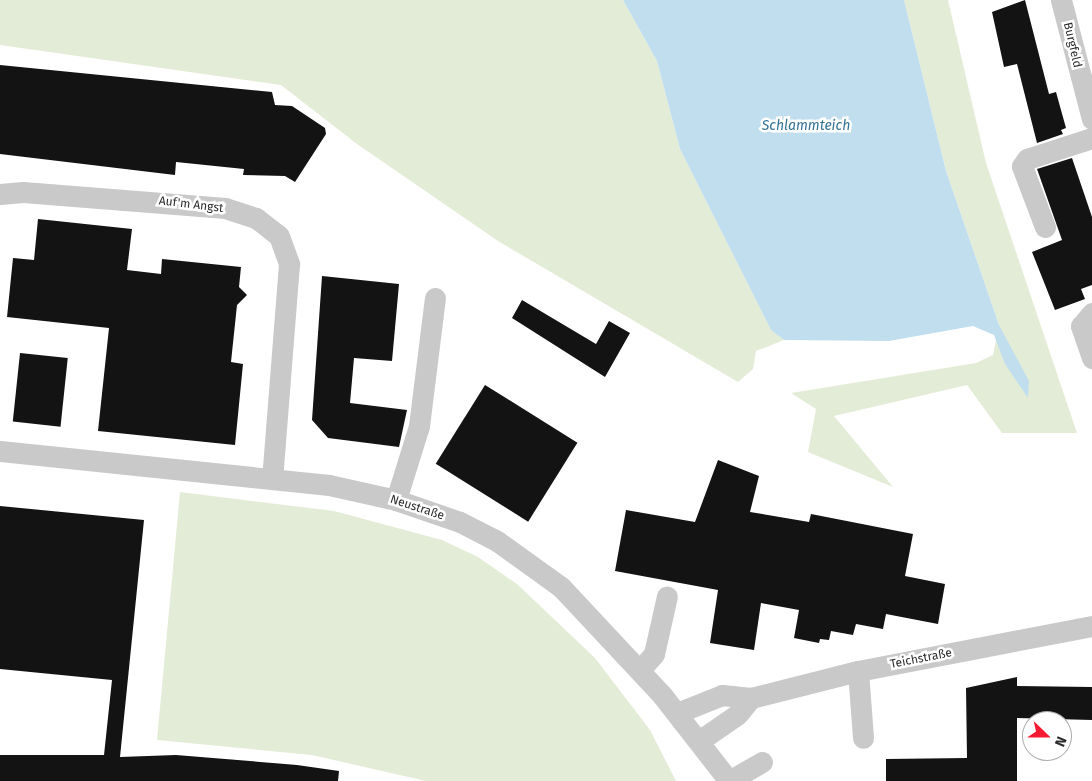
<!DOCTYPE html>
<html>
<head>
<meta charset="utf-8">
<style>
	body { margin:0 }
	#map { position:relative; width:1092px; height:781px; overflow:hidden; background:#fff; font-family:"Fira Sans",sans-serif }
	div>[style] { position:absolute }
	.green>* { inset:0; background:#e3ecd7 }
	.water>* { inset:0; background:#c1deee }
	.building>* { inset:0; background:#131313; transform-origin:0 0 }
	.minor>* { height:21px; margin:-10.5px; padding:0 10.5px; transform-origin:10.5px; border-radius:10.5px; background:#c9c9c9 }
	span { translate:-50% -50%; white-space:nowrap; text-align:center; line-height:1.15; -webkit-text-stroke:5px #fff; paint-order:stroke }
	.street-label { font-size:12px; color:#2c2c2c }
	.water-label { font-size:14px; color:#337395; font-style:italic }
	.north { position:absolute; left:1022px; top:711px; width:50px; height:50px; box-sizing:border-box; background:#fff; border:1px solid #ababab; border-radius:50%; rotate:112deg; font-size:14px; font-weight:700; line-height:20px; text-align:center; color:#2c2c2c }
	.north::after { content:''; display:block; margin:auto; width:18px; height:22px; background:#f71a33; clip-path:polygon(50% 0,100% 100%,50% 72%,0 100%) }
</style>
</head>
<body>
<div id="map">
	<div class="green">
		<i style="clip-path:polygon(0 0,623px 0,657px 61px,680px 149px,771px 330px,784px 340px,756px 351px,753px 369px,738px 382px,498px 241px,357px 144px,281px 85px,0 45px)"></i>
		<i style="clip-path:polygon(904px 0,948px 0,986px 163px,1077px 433px,1002px 433px,967px 385px,834px 416px,893px 487px,808px 452px,816px 409px,791px 393px,976px 363px,993px 355px,999px 325px,946px 171px)"></i>
		<i style="clip-path:polygon(180px 492px,334px 511px,442px 540px,478px 557px,517px 584px,595px 658px,650px 730px,676px 781px,426px 781px,312px 755px,157px 740px)"></i>
	</div>
	<div class="water">
		<i style="clip-path:polygon(623px 0,904px 0,946px 171px,999px 325px,1029px 381px,1028px 398px,1005px 364px,994px 335px,973px 326px,889px 341px,784px 340px,771px 330px,680px 149px,657px 61px)"></i>
	</div>
	<div class="building">
		<i style="clip-path:polygon(1025px 0,1049px 94px,1056px 92px,1066px 128px,1061px 130px,1063px 134px,1037px 143px,1017px 64px,1004px 67px,992px 12px)"></i>
		<i style="clip-path:polygon(0 65px,272px 92px,275px 105px,292px 106px,325px 128px,326px 134px,295px 182px,285px 176px,243px 175px,244px 169px,176px 162px,175px 175px,0 154px)"></i>
		<i style="clip-path:polygon(1072px 158px,1092px 217px,1092px 285px,1081px 289px,1085px 299px,1055px 310px,1032px 252px,1062px 240px,1037px 169px)"></i>
		<i style="clip-path:polygon(38px 219px,132px 229px,127px 270px,161px 274px,162px 259px,241px 267px,239px 287px,247px 295px,237px 305px,231px 362px,243px 364px,235px 445px,98px 431px,109px 328px,7px 317px,13px 258px,34px 260px)"></i>
		<i style="clip-path:polygon(322px 276px,399px 284px,392px 361px,354px 358px,350px 403px,407px 410px,399px 447px,328px 438px,312px 420px)"></i>
		<i style="clip-path:polygon(522px 300px,596px 344px,609px 321px,630px 333px,605px 377px,512px 318px)"></i>
		<i style="left:20px;top:353px;width:48px;height:69px;rotate:6deg"></i>
		<i style="left:485px;top:385px;width:109px;height:93px;rotate:32deg"></i>
		<i style="clip-path:polygon(718px 460px,759px 476px,750px 512px,809px 522px,811px 514px,913px 534px,905px 576px,945px 584px,938px 624px,886px 614px,883px 629px,856px 624px,853px 635px,831px 631px,829px 640px,820px 639px,819px 643px,794px 638px,799px 610px,761px 603px,754px 650px,710px 643px,718px 590px,615px 571px,626px 510px,695px 522px)"></i>
		<i style="clip-path:polygon(0 506px,144px 520px,120px 757px,176px 755px,297px 765px,339px 771px,338px 781px,0 781px,0 755px,104px 755px,112px 680px,0 669px)"></i>
		<i style="clip-path:polygon(1017px 677px,1017px 686px,1092px 687px,1092px 720px,1017px 718px,1017px 781px,886px 781px,886px 759px,967px 758px,966px 688px)"></i>
	</div>
	<div class="minor">
		<i style="left:1061px;top:0;width:123px;rotate:75.4deg"></i>
		<i style="left:0;top:194px;width:23px;rotate:-5deg"></i>
		<i style="left:23px;top:192px;width:203px;rotate:4.5deg"></i>
		<i style="left:225px;top:208px;width:33px;rotate:18deg"></i>
		<i style="left:256px;top:218px;width:29px;rotate:38deg"></i>
		<i style="left:279px;top:236px;width:30px;rotate:70deg"></i>
		<i style="left:289px;top:264px;width:216px;rotate:94.5deg"></i>
		<i style="left:1045px;top:227px;width:65px;rotate:-110.7deg"></i>
		<i style="left:1022px;top:166px;width:9px;rotate:-54deg"></i>
		<i style="left:1027px;top:159px;width:68px;rotate:-17.9deg"></i>
		<i style="left:1092px;top:313px;width:17px;rotate:130deg"></i>
		<i style="left:1081px;top:326px;width:34px;rotate:71deg"></i>
		<i style="left:0;top:451px;width:331px;rotate:5.9deg"></i>
		<i style="left:329px;top:485px;width:69px;rotate:12.6deg"></i>
		<i style="left:396px;top:500px;width:68px;rotate:19deg"></i>
		<i style="left:460px;top:522px;width:42px;rotate:27.2deg"></i>
		<i style="left:497px;top:541px;width:79px;rotate:35.7deg"></i>
		<i style="left:561px;top:587px;width:148px;rotate:46.9deg"></i>
		<i style="left:662px;top:695px;width:109px;rotate:52.1deg"></i>
		<i style="left:396px;top:500px;width:77px;rotate:-72.7deg"></i>
		<i style="left:419px;top:426px;width:129px;rotate:-82.9deg"></i>
		<i style="left:640px;top:670px;width:21px;rotate:-49deg"></i>
		<i style="left:654px;top:654px;width:59px;rotate:-77.4deg"></i>
		<i style="left:858px;top:671px;width:67px;rotate:85.7deg"></i>
		<i style="left:677px;top:713px;width:48px;rotate:-21.8deg"></i>
		<i style="left:722px;top:695px;width:29px;rotate:6deg"></i>
		<i style="left:751px;top:698px;width:110px;rotate:-14.2deg"></i>
		<i style="left:858px;top:671px;width:238px;rotate:-10.9deg"></i>
		<i style="left:699px;top:741px;width:47px;rotate:-34.7deg"></i>
		<i style="left:738px;top:714px;width:21px;rotate:-51deg"></i>
		<i style="left:729px;top:781px;width:38px;rotate:-30deg"></i>
	</div>
	<div class="street-label">
		<span style="left:1072px;top:45px;rotate:77deg">Burgfeld</span>
		<span style="left:191px;top:205px;rotate:7deg">Auf'm Angst</span>
		<span style="left:417px;top:508px;rotate:18deg">Neustraße</span>
		<span style="left:921px;top:659px;rotate:-11deg">Teichstraße</span>
	</div>
	<div class="water-label">
		<span style="left:806px;top:126px">Schlammteich</span>
	</div>
	<div class="north">N</div>
</div>
</body>
</html>
